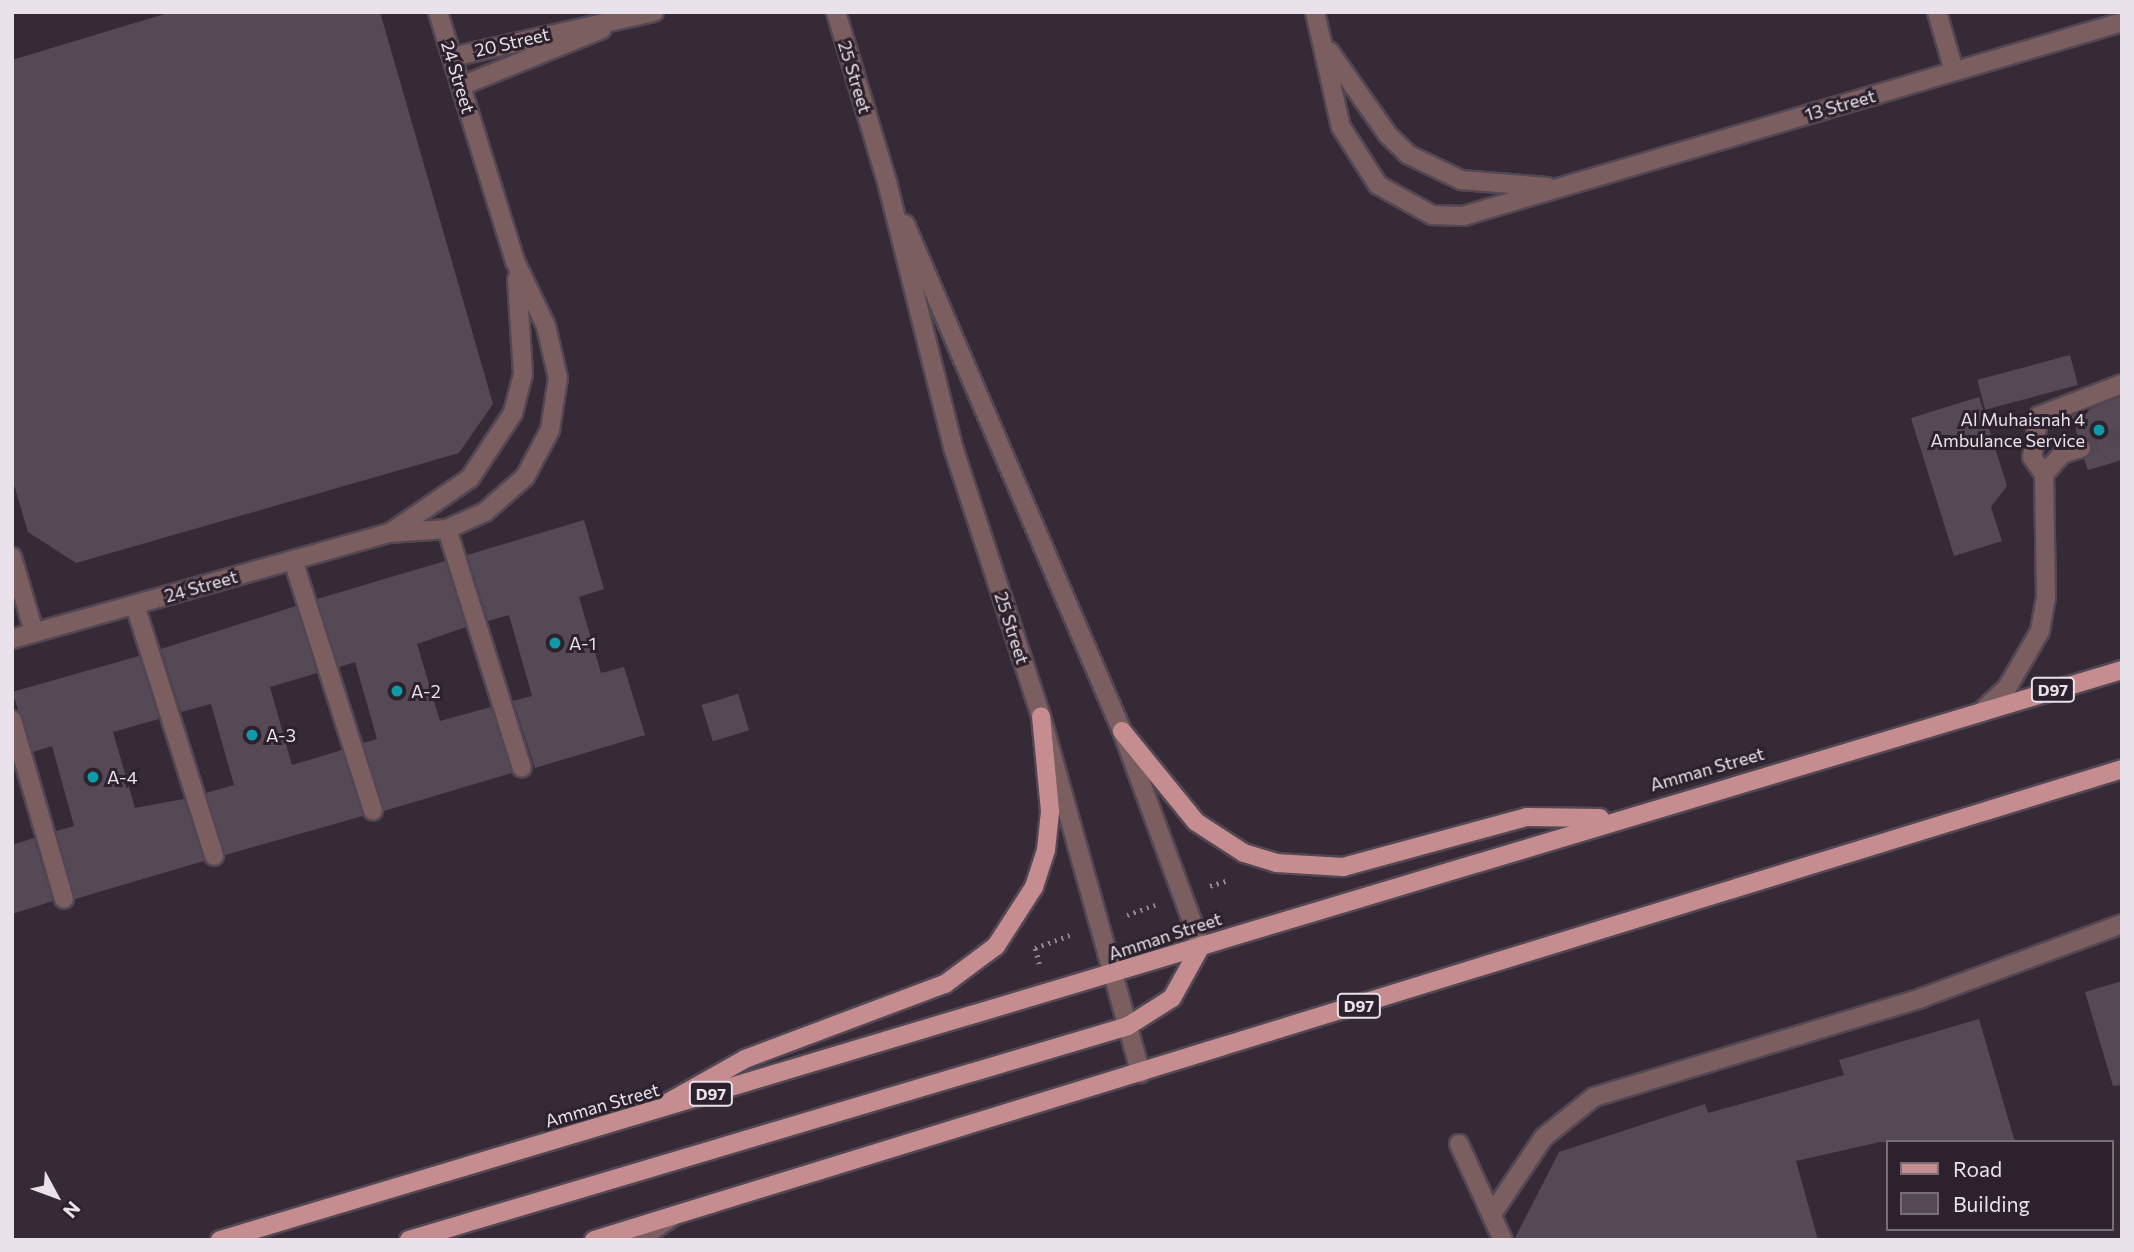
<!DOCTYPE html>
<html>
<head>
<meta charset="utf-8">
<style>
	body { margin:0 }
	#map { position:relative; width:2134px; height:1252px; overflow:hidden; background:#362a36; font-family:Commissioner,sans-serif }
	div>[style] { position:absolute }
	.building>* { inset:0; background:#554956; transform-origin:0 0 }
	.minor-tunnel>* { height:18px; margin-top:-9px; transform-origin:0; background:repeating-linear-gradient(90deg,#514651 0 18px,transparent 0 27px) }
	.path>* { height:4.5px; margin-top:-2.25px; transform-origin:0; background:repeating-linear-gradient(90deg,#8f8690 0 2px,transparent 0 7px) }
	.roads { filter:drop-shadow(2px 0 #534753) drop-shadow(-2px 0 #534753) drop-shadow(0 2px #534753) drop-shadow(0 -2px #534753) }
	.minor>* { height:18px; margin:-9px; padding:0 9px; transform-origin:9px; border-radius:9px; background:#7b5f60 }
	.major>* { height:18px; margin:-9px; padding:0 9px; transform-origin:9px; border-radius:9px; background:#c68d91 }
	.dots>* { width:19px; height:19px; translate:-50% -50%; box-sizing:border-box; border:4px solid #2c212c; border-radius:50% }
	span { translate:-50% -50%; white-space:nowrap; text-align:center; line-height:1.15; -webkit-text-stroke:6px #2c212c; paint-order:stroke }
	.shield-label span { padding:2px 5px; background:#2c212c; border:2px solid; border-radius:5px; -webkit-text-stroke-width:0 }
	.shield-label { font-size:16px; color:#e9e2ea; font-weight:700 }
	.street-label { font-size:18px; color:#e9e2ea }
	.poi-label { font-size:18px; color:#e9e2ea }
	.right { translate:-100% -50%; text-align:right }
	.left { translate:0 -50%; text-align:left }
	.frame { position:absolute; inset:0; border:14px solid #e9e2ea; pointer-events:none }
	.legend { position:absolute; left:1886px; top:1140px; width:228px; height:91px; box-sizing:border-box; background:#2c212c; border:2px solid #786e78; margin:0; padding:9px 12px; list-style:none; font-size:21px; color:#e9e2ea }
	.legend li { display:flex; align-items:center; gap:14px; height:35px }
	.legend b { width:35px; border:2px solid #786e78 }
	.north { position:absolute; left:21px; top:1161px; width:70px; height:70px; -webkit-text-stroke:5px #2c212c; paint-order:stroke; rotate:131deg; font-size:19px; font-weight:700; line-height:28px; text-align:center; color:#e9e2ea }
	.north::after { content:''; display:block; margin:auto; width:24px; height:32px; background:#e9e2ea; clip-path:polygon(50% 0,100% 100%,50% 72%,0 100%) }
</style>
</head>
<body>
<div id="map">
	<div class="building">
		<i style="clip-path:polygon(171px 12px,380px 12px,493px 404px,459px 453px,76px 563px,28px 532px,12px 478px,12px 60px)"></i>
		<i style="left:2070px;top:355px;width:31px;height:96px;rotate:75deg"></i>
		<i style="clip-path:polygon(2122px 396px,2122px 460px,2088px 470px,2084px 459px,2092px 445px,2078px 437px,2072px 416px)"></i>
		<i style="clip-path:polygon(1979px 397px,2007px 486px,1991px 507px,2002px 541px,1954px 556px,1911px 418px)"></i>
		<i style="clip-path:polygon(584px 520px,604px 589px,579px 597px,601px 673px,624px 667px,645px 735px,535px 768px,513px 701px,532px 696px,509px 615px,488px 621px,467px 555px)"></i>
		<i style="clip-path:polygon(445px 561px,466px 627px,417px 644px,440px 721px,491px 707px,512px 773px,384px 811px,363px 743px,377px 739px,355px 662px,339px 667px,317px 599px)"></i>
		<i style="clip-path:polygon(296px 606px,317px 673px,270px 687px,292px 765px,342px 750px,363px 816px,225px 855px,206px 793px,234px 785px,211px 704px,181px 712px,161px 649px)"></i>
		<i style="clip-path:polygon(139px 656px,159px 719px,113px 732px,135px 808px,184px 799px,204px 861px,75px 899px,56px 831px,74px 826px,52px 746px,33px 752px,12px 692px)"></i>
		<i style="left:738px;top:694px;width:38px;height:38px;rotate:73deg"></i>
		<i style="clip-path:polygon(34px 838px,53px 901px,12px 914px,12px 845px)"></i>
		<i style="clip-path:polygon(2122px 981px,2122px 1085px,2113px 1086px,2085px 992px)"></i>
		<i style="clip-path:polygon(1979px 1019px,2015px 1142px,1880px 1142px,1796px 1161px,1818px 1240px,1514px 1240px,1559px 1152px,1705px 1104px,1708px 1113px,1844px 1075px,1839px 1060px)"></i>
	</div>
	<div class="minor-tunnel">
		<i style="left:2081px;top:448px;width:43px;rotate:-16.3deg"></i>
	</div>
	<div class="path">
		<i style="left:1210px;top:886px;width:19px;rotate:-18deg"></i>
		<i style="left:1127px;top:915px;width:30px;rotate:-20deg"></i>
		<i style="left:1039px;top:964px;width:16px;rotate:-104deg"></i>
		<i style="left:1035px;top:948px;width:40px;rotate:-20.2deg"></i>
	</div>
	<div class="roads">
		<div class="minor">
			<i style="left:836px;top:12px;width:177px;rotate:73.3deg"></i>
			<i style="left:887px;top:182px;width:276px;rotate:76deg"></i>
			<i style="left:954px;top:450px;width:280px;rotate:71.9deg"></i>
			<i style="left:1041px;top:716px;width:371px;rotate:74.4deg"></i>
			<i style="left:1315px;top:12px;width:118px;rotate:77.3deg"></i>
			<i style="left:1341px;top:127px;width:69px;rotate:57.5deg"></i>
			<i style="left:1378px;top:185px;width:62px;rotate:29.1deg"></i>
			<i style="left:1432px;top:215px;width:31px;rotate:2deg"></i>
			<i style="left:1463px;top:216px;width:687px;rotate:-16.4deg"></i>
			<i style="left:1937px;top:12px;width:61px;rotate:73.9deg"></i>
			<i style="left:1329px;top:51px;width:103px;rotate:54.9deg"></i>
			<i style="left:1388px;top:135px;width:29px;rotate:44deg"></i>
			<i style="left:1409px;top:155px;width:58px;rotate:25.7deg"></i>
			<i style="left:1461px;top:180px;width:87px;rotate:4.6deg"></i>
			<i style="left:452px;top:57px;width:207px;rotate:-12.6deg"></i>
			<i style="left:461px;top:86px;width:152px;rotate:-22deg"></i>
			<i style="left:905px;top:224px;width:551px;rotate:66.83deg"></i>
			<i style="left:1122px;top:731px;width:229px;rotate:69.8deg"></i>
			<i style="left:2044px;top:474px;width:21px;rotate:-125deg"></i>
			<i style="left:2032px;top:457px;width:42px;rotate:-80.3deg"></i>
			<i style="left:2039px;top:416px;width:89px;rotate:-21.1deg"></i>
			<i style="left:447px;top:529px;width:250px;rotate:72.6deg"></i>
			<i style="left:393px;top:531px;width:93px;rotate:-34.5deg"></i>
			<i style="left:470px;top:478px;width:78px;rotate:-56.5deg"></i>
			<i style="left:513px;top:413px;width:40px;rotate:-75.6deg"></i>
			<i style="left:523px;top:374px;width:95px;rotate:-93.6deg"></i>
			<i style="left:12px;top:557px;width:78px;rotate:73.7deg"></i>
			<i style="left:293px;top:560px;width:263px;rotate:72.3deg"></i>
			<i style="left:135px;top:605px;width:263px;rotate:72.5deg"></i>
			<i style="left:12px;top:639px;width:392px;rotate:-15.7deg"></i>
			<i style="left:389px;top:533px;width:58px;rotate:-3.9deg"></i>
			<i style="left:447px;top:529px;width:42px;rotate:-24.1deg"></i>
			<i style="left:485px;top:512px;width:53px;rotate:-41.2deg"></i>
			<i style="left:525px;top:477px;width:53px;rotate:-62deg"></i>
			<i style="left:550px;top:430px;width:53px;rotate:-81.3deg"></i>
			<i style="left:558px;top:378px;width:53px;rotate:-103deg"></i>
			<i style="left:546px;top:326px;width:72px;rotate:-115.5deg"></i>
			<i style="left:515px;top:261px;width:261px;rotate:-107.2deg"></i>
			<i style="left:1983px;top:710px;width:33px;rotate:-43deg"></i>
			<i style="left:2007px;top:688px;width:66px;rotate:-59.9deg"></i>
			<i style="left:2040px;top:631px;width:34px;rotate:-80deg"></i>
			<i style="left:2046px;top:598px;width:124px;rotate:-90.9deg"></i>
			<i style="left:2044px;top:474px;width:27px;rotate:-48deg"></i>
			<i style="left:2062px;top:454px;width:20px;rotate:-18deg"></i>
			<i style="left:12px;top:720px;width:186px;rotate:73.8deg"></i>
			<i style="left:1459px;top:1144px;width:106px;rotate:65.4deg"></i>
			<i style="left:1494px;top:1211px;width:89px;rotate:-56deg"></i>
			<i style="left:1544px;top:1137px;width:64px;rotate:-38.7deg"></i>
			<i style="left:1594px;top:1097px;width:342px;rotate:-16.8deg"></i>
			<i style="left:1921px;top:998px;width:214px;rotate:-20.2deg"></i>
			<i style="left:639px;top:1240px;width:39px;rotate:-35deg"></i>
		</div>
		<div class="major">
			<i style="left:1122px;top:731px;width:117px;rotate:50.9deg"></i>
			<i style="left:1196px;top:822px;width:57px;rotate:32.9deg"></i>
			<i style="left:1244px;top:853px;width:34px;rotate:17deg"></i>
			<i style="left:1276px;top:863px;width:67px;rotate:3.4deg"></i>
			<i style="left:1343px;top:867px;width:191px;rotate:-15.2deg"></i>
			<i style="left:1527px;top:817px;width:73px;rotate:0.8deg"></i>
			<i style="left:669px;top:1102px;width:87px;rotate:-29.5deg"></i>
			<i style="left:745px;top:1059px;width:214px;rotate:-20.6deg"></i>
			<i style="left:945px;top:984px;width:64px;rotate:-36.7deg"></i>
			<i style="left:996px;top:946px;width:70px;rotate:-57.2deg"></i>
			<i style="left:1034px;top:887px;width:39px;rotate:-72deg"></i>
			<i style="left:1046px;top:850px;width:39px;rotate:-84deg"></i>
			<i style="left:1050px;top:811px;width:95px;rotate:-95.4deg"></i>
			<i style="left:220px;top:1240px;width:1986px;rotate:-16.68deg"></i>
			<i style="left:409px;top:1240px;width:750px;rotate:-16.57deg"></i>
			<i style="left:1128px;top:1026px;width:52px;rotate:-32.5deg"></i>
			<i style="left:1172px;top:998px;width:60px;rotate:-60.9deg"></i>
			<i style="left:594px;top:1240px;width:1599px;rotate:-17.13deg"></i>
		</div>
	</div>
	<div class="dots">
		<i style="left:2099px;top:430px;background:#0f9aa8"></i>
		<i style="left:555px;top:643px;background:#0f9aa8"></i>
		<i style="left:397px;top:691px;background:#0f9aa8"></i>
		<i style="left:252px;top:735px;background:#0f9aa8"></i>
		<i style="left:93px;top:777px;background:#0f9aa8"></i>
	</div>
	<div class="shield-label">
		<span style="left:2053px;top:690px">D97</span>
		<span style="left:1359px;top:1006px">D97</span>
		<span style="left:711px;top:1094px">D97</span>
	</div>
	<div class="street-label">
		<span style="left:512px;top:42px;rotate:-13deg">20 Street</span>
		<span style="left:458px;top:77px;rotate:73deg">24 Street</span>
		<span style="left:855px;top:77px;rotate:73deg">25 Street</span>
		<span style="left:1840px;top:105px;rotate:-16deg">13 Street</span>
		<span style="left:201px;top:586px;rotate:-16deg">24 Street</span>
		<span style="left:1012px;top:628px;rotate:72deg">25 Street</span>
		<span style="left:1707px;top:769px;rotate:-16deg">Amman Street</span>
		<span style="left:1165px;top:936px;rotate:-18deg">Amman Street</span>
		<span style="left:602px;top:1105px;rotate:-16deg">Amman Street</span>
	</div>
	<div class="poi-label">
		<span class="right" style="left:2085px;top:430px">Al Muhaisnah 4<br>Ambulance Service</span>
		<span class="left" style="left:569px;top:643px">A-1</span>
		<span class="left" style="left:411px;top:691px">A-2</span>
		<span class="left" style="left:266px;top:735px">A-3</span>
		<span class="left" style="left:107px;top:777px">A-4</span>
	</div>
	<div class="frame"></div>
	<ul class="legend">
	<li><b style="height:9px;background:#c68d91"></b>Road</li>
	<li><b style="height:19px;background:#554956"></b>Building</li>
	</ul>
	<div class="north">N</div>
</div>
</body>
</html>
